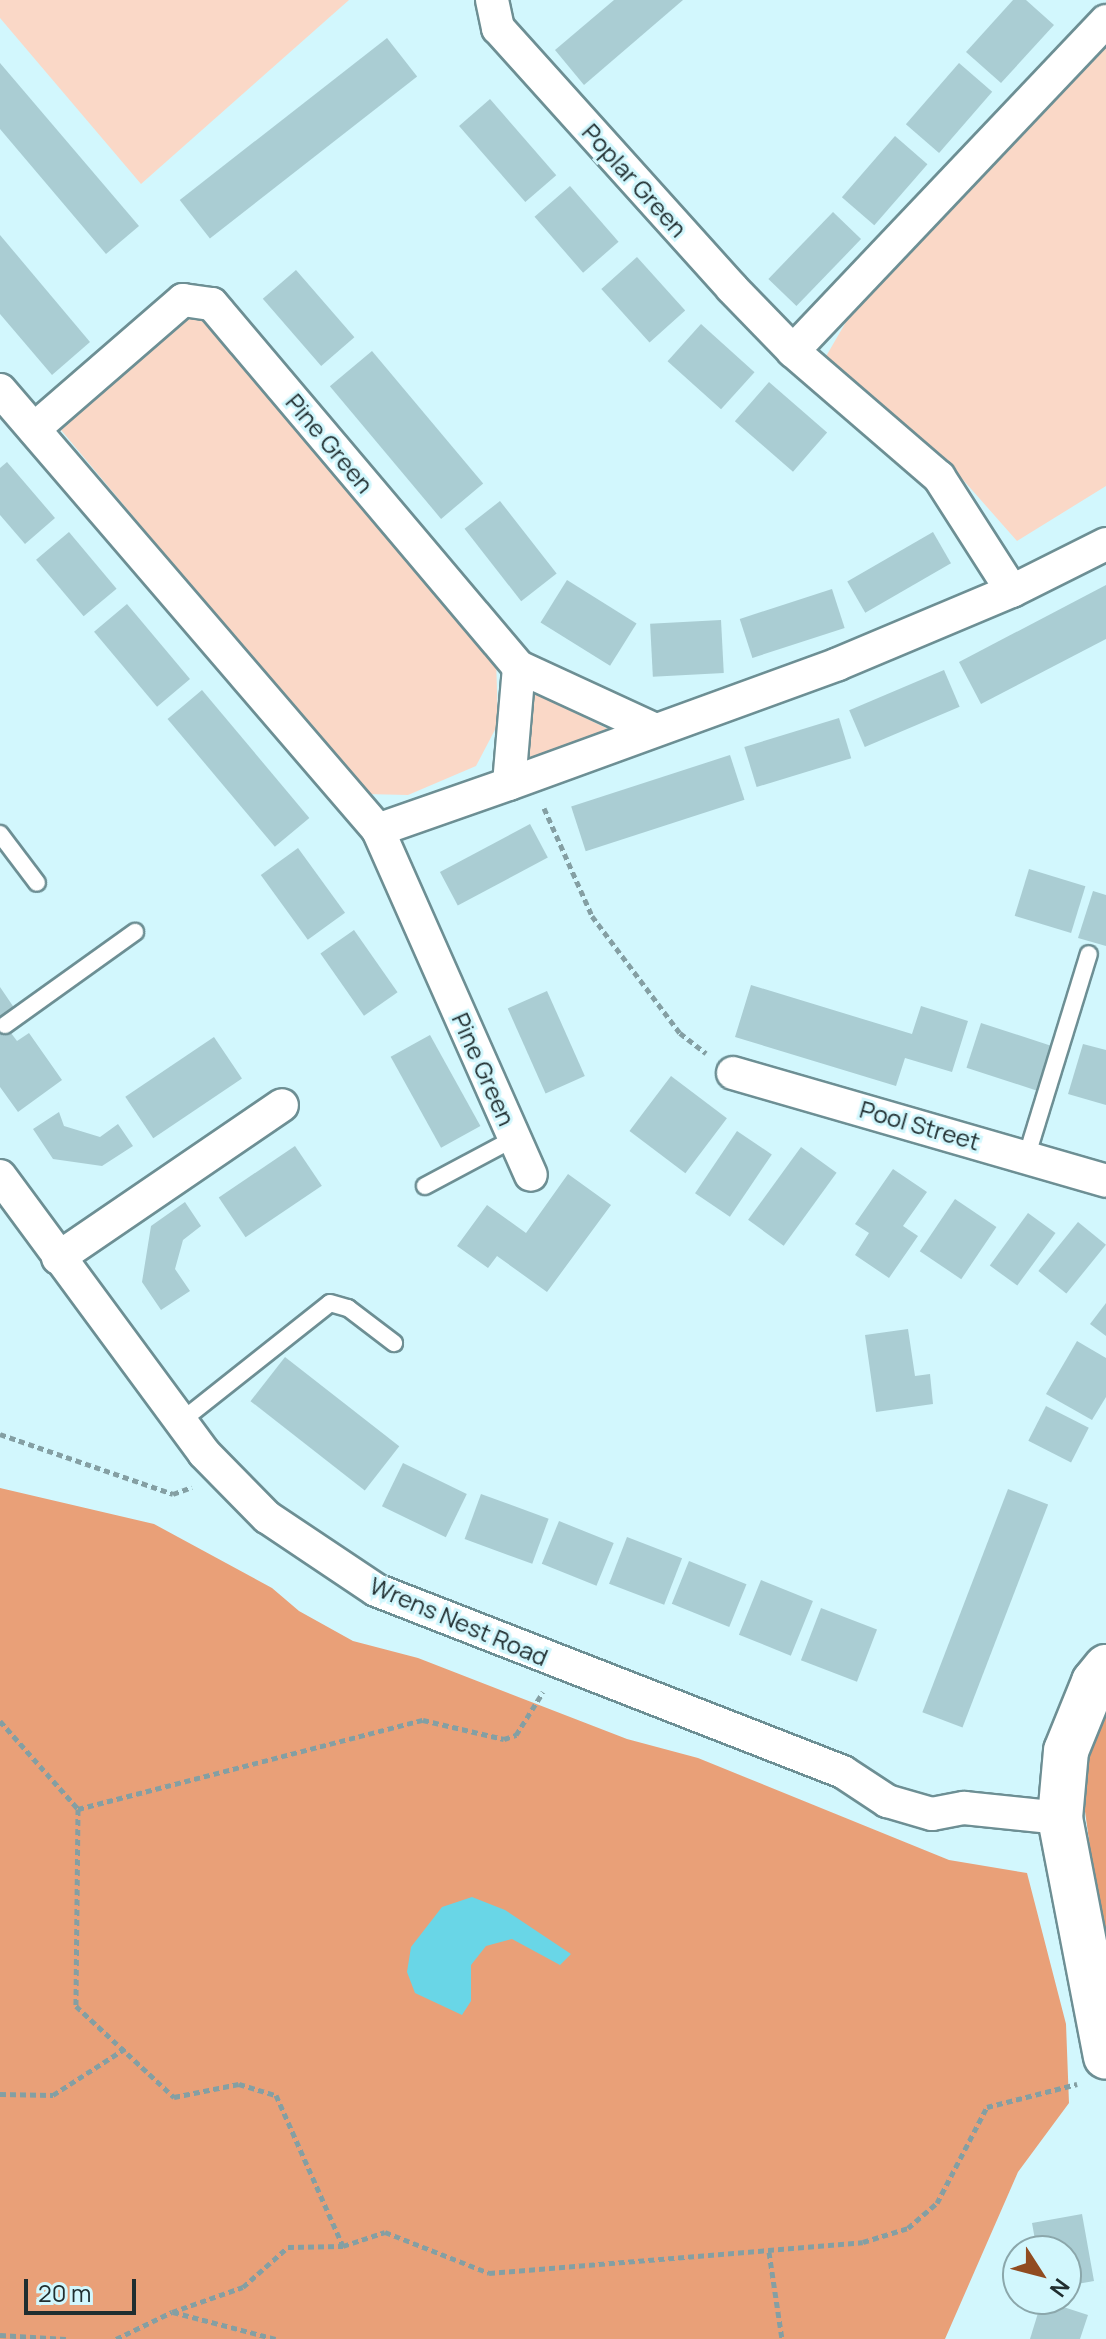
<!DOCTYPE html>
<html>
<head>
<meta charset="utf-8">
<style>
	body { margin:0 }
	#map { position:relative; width:1106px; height:2339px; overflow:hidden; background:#d2f7fd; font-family:Manrope,sans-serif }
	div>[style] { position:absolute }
	.green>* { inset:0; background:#fad8c7 }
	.forest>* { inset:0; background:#e9a078 }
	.water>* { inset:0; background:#69d6e7 }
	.building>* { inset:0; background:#aacdd3; transform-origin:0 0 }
	.path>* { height:5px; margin-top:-2.5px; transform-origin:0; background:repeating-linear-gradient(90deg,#849fa3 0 6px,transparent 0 10px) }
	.roads { filter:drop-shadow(2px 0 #6d8f94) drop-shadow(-2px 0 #6d8f94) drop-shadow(0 2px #6d8f94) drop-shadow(0 -2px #6d8f94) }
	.lane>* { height:16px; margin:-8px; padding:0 8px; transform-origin:8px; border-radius:8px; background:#fff }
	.street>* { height:32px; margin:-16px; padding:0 16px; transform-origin:16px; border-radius:16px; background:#fff }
	.secondary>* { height:44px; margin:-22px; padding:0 22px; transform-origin:22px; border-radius:22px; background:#fff }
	span { translate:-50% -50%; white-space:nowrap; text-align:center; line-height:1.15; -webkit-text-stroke:6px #d2f7fd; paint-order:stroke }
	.street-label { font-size:24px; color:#202e30 }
	.north { position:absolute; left:1002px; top:2235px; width:80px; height:80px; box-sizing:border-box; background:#d2f7fd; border:2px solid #8ba7ab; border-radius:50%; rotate:126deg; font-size:22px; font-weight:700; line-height:32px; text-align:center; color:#202e30 }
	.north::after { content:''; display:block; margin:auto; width:28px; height:36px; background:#914c21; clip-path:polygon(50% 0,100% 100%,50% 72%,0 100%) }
	.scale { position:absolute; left:24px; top:2279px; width:112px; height:36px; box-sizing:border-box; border:4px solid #202e30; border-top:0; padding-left:10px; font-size:24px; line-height:28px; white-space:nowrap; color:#202e30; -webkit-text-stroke:6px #d2f7fd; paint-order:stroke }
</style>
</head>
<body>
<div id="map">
	<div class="green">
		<i style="clip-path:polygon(0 0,349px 0,141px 184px,0 18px)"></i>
		<i style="clip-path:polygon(1106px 37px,1106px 486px,1017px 541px,957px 473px,825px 358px,846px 322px)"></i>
		<i style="clip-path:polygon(202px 313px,496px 658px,498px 724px,476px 766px,408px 795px,365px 794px,61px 430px,72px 410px,178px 316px)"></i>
		<i style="clip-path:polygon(533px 692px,618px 734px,520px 763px)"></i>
	</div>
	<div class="forest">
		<i style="clip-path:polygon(0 1488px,154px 1524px,272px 1588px,299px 1611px,353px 1641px,418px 1658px,627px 1739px,698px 1758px,949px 1860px,1027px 1873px,1066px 2024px,1069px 2103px,1018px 2172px,945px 2339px,0 2339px)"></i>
		<i style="clip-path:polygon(1106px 1687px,1106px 1963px,1079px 1768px)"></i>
	</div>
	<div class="water">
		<i style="clip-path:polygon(472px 1897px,505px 1910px,571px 1954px,560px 1965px,512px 1939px,486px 1946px,471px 1965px,471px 2001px,462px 2015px,415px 1993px,407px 1972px,411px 1947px,442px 1907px)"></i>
	</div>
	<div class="building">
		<i style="clip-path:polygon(614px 0,683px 0,584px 85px,555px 50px)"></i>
		<i style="clip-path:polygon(1013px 0,1026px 0,1054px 25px,1001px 83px,966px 52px)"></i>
		<i style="left:387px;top:38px;width:49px;height:263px;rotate:52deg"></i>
		<i style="clip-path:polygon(0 63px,139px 226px,106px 254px,0 129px)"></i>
		<i style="left:959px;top:63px;width:44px;height:81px;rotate:41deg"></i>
		<i style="left:490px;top:99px;width:101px;height:41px;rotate:49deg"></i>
		<i style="left:895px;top:136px;width:43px;height:81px;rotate:41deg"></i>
		<i style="left:570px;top:186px;width:74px;height:47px;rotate:49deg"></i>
		<i style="left:833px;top:212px;width:39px;height:93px;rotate:44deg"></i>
		<i style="clip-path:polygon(0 235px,90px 342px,52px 375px,0 314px)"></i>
		<i style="left:637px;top:257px;width:72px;height:48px;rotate:48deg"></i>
		<i style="left:296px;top:270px;width:89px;height:44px;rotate:49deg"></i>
		<i style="left:701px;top:324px;width:72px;height:50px;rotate:42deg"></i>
		<i style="left:372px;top:351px;width:173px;height:55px;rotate:50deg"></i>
		<i style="left:769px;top:382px;width:77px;height:52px;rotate:41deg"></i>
		<i style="clip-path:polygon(7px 462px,55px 518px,25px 544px,0 515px,0 468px)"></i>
		<i style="left:500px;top:501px;width:92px;height:45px;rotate:52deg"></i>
		<i style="left:69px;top:532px;width:74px;height:43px;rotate:50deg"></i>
		<i style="left:933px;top:532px;width:36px;height:99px;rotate:60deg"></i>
		<i style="left:567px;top:580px;width:82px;height:50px;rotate:32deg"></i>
		<i style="clip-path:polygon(1106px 585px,1106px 639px,981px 704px,959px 662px)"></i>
		<i style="left:832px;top:589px;width:41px;height:97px;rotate:72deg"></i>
		<i style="left:127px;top:604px;width:98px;height:43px;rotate:50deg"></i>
		<i style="left:721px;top:620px;width:53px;height:71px;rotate:87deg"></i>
		<i style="left:944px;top:670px;width:40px;height:103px;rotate:67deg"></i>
		<i style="left:202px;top:690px;width:167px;height:45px;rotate:50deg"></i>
		<i style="left:839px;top:718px;width:42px;height:99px;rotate:73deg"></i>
		<i style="left:730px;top:755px;width:47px;height:167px;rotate:72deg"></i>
		<i style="left:530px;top:824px;width:38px;height:102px;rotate:62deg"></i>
		<i style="left:298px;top:848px;width:80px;height:46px;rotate:54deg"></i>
		<i style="left:1029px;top:869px;width:59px;height:49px;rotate:17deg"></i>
		<i style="clip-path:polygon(1093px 891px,1106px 895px,1106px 946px,1078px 938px)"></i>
		<i style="left:354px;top:930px;width:76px;height:41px;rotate:55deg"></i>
		<i style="clip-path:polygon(751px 985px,912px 1034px,921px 1006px,968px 1021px,952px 1072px,905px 1058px,896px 1086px,735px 1037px)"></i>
		<i style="clip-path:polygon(0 987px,17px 1012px,2px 1021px,17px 1041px,29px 1033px,62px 1080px,18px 1112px,0 1087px)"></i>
		<i style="left:547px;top:991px;width:93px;height:43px;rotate:66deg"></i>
		<i style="left:981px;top:1023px;width:76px;height:47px;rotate:18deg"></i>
		<i style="left:430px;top:1035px;width:104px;height:45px;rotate:61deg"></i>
		<i style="left:214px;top:1037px;width:50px;height:107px;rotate:56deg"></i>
		<i style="clip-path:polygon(1083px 1044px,1106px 1050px,1106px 1105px,1068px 1094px)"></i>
		<i style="left:671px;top:1076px;width:70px;height:69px;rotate:37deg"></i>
		<i style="clip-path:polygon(59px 1112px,64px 1126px,100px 1137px,118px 1124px,133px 1146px,102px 1166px,53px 1159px,33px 1129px)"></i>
		<i style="left:737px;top:1131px;width:42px;height:75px;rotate:34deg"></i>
		<i style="left:295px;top:1146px;width:48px;height:92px;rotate:56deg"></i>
		<i style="left:801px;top:1147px;width:44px;height:90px;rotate:36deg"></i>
		<i style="clip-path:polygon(893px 1169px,927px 1192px,903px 1226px,918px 1236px,889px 1278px,855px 1255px,869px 1233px,855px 1224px)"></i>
		<i style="clip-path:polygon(568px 1174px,611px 1205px,547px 1292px,497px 1256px,488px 1268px,457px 1246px,487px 1205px,526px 1233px)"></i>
		<i style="left:955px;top:1199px;width:50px;height:63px;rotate:34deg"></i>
		<i style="clip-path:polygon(185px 1202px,201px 1226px,183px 1240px,175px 1269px,190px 1291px,161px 1310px,142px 1282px,151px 1226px)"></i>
		<i style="left:1028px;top:1213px;width:34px;height:65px;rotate:36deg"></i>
		<i style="left:1078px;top:1222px;width:36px;height:63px;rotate:39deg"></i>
		<i style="clip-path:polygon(1106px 1303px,1106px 1336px,1090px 1324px)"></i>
		<i style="clip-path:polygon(908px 1329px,915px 1376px,930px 1374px,933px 1404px,876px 1412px,865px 1335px)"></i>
		<i style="clip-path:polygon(1077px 1341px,1106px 1358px,1106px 1397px,1092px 1420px,1046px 1394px)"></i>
		<i style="left:285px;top:1357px;width:145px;height:56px;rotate:38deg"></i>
		<i style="left:1046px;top:1406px;width:48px;height:39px;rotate:27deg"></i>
		<i style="left:403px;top:1463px;width:71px;height:48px;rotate:26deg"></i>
		<i style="left:1008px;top:1489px;width:43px;height:239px;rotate:21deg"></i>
		<i style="left:481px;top:1494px;width:72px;height:48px;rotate:20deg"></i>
		<i style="left:559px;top:1521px;width:59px;height:46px;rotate:22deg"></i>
		<i style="left:627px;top:1537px;width:59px;height:50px;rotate:21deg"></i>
		<i style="left:689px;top:1561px;width:62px;height:46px;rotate:22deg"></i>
		<i style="left:761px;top:1580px;width:56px;height:59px;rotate:22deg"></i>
		<i style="left:821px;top:1608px;width:60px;height:56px;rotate:21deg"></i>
		<i style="clip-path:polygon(1082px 2214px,1094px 2281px,1066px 2286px,1066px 2251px,1037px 2251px,1032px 2223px)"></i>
		<i style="clip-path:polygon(1042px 2300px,1088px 2315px,1080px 2339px,1030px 2339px)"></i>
	</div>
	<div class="path">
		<i style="left:544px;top:808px;width:118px;rotate:66deg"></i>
		<i style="left:592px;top:916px;width:146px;rotate:53.1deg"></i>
		<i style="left:680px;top:1033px;width:33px;rotate:38deg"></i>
		<i style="left:0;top:1434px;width:183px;rotate:19.1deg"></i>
		<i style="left:173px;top:1494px;width:20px;rotate:-20deg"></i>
		<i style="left:0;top:1721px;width:118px;rotate:48.4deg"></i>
		<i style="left:78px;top:1809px;width:197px;rotate:90.6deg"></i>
		<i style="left:76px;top:2006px;width:134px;rotate:42.9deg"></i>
		<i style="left:174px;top:2097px;width:66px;rotate:-11.3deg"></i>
		<i style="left:239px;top:2084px;width:39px;rotate:17deg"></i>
		<i style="left:276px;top:2095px;width:165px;rotate:66.1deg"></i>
		<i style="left:78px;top:1809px;width:356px;rotate:-14.5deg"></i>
		<i style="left:423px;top:1720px;width:83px;rotate:13.2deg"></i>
		<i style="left:504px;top:1739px;width:13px;rotate:-18deg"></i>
		<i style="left:516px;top:1735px;width:51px;rotate:-57.9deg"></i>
		<i style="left:0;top:2094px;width:53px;rotate:1.1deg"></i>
		<i style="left:53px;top:2095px;width:87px;rotate:-32.8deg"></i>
		<i style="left:769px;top:2252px;width:88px;rotate:81.5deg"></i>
		<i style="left:173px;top:2312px;width:106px;rotate:14.7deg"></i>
		<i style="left:0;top:2335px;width:66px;rotate:3.5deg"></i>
		<i style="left:116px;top:2339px;width:62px;rotate:-25.7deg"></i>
		<i style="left:172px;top:2312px;width:75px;rotate:-19.4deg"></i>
		<i style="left:243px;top:2287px;width:60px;rotate:-41.6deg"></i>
		<i style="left:288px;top:2247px;width:55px;rotate:-1deg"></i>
		<i style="left:343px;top:2246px;width:44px;rotate:-18.4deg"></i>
		<i style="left:385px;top:2232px;width:112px;rotate:21.5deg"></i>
		<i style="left:489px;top:2273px;width:375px;rotate:-4.7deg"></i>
		<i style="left:863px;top:2242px;width:47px;rotate:-17.3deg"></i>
		<i style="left:908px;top:2228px;width:38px;rotate:-41deg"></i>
		<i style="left:937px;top:2203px;width:108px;rotate:-62.5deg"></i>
		<i style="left:987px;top:2107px;width:93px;rotate:-14.3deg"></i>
	</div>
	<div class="roads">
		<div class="lane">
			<i style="left:0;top:834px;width:61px;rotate:52.9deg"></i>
			<i style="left:5px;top:1025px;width:160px;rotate:-35.6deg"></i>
			<i style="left:1027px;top:1155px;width:210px;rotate:-72.9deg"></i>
			<i style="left:425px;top:1186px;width:102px;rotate:-28.1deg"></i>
			<i style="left:180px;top:1422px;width:191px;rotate:-38.4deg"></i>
			<i style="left:330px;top:1303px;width:19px;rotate:16deg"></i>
			<i style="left:348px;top:1308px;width:58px;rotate:37.3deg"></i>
		</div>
		<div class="street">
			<i style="left:492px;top:0;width:29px;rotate:78deg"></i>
			<i style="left:498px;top:28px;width:350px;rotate:48deg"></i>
			<i style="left:732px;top:288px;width:88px;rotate:45.9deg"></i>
			<i style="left:793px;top:351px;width:193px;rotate:40.8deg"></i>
			<i style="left:939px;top:477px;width:135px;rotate:57.4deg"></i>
			<i style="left:1012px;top:591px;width:105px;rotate:-26.6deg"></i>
			<i style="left:793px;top:351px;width:455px;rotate:-46.5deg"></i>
			<i style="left:0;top:390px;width:580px;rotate:49.33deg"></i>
			<i style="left:378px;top:830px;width:377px;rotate:66.1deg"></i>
			<i style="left:34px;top:429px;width:197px;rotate:-40.9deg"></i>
			<i style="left:183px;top:300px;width:29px;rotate:8deg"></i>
			<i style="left:212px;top:304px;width:475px;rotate:49.8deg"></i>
			<i style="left:519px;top:667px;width:117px;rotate:94.9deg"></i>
			<i style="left:509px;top:784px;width:139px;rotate:160.7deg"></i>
			<i style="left:519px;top:667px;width:148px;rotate:24.8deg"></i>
			<i style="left:509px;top:784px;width:350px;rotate:-20deg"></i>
			<i style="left:838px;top:664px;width:189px;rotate:-22.8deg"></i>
			<i style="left:733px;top:1073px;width:388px;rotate:16.1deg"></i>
			<i style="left:0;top:1176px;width:344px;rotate:53.6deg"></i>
			<i style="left:204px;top:1453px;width:90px;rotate:45.5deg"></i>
			<i style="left:267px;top:1517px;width:131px;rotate:33.8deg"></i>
			<i style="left:376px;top:1590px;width:501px;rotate:21.29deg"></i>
			<i style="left:843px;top:1772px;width:53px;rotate:33.4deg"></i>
			<i style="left:887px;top:1801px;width:47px;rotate:16.1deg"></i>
			<i style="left:932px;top:1814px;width:33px;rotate:-11deg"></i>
			<i style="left:964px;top:1808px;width:97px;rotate:5.9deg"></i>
			<i style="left:58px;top:1258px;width:271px;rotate:-34.3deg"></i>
		</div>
		<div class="secondary">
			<i style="left:1106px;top:1667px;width:19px;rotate:129deg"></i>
			<i style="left:1094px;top:1682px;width:74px;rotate:112.1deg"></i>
			<i style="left:1066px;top:1751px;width:67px;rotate:95.1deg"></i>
			<i style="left:1060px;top:1818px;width:243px;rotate:79.1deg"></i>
		</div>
	</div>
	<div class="street-label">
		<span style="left:635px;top:180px;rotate:48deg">Poplar Green</span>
		<span style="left:330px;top:443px;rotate:50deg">Pine Green</span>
		<span style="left:484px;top:1069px;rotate:66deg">Pine Green</span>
		<span style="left:920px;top:1125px;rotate:16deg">Pool Street</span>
		<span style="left:459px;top:1621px;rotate:23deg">Wrens Nest Road</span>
	</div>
	<div class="north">N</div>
	<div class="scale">20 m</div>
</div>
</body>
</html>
